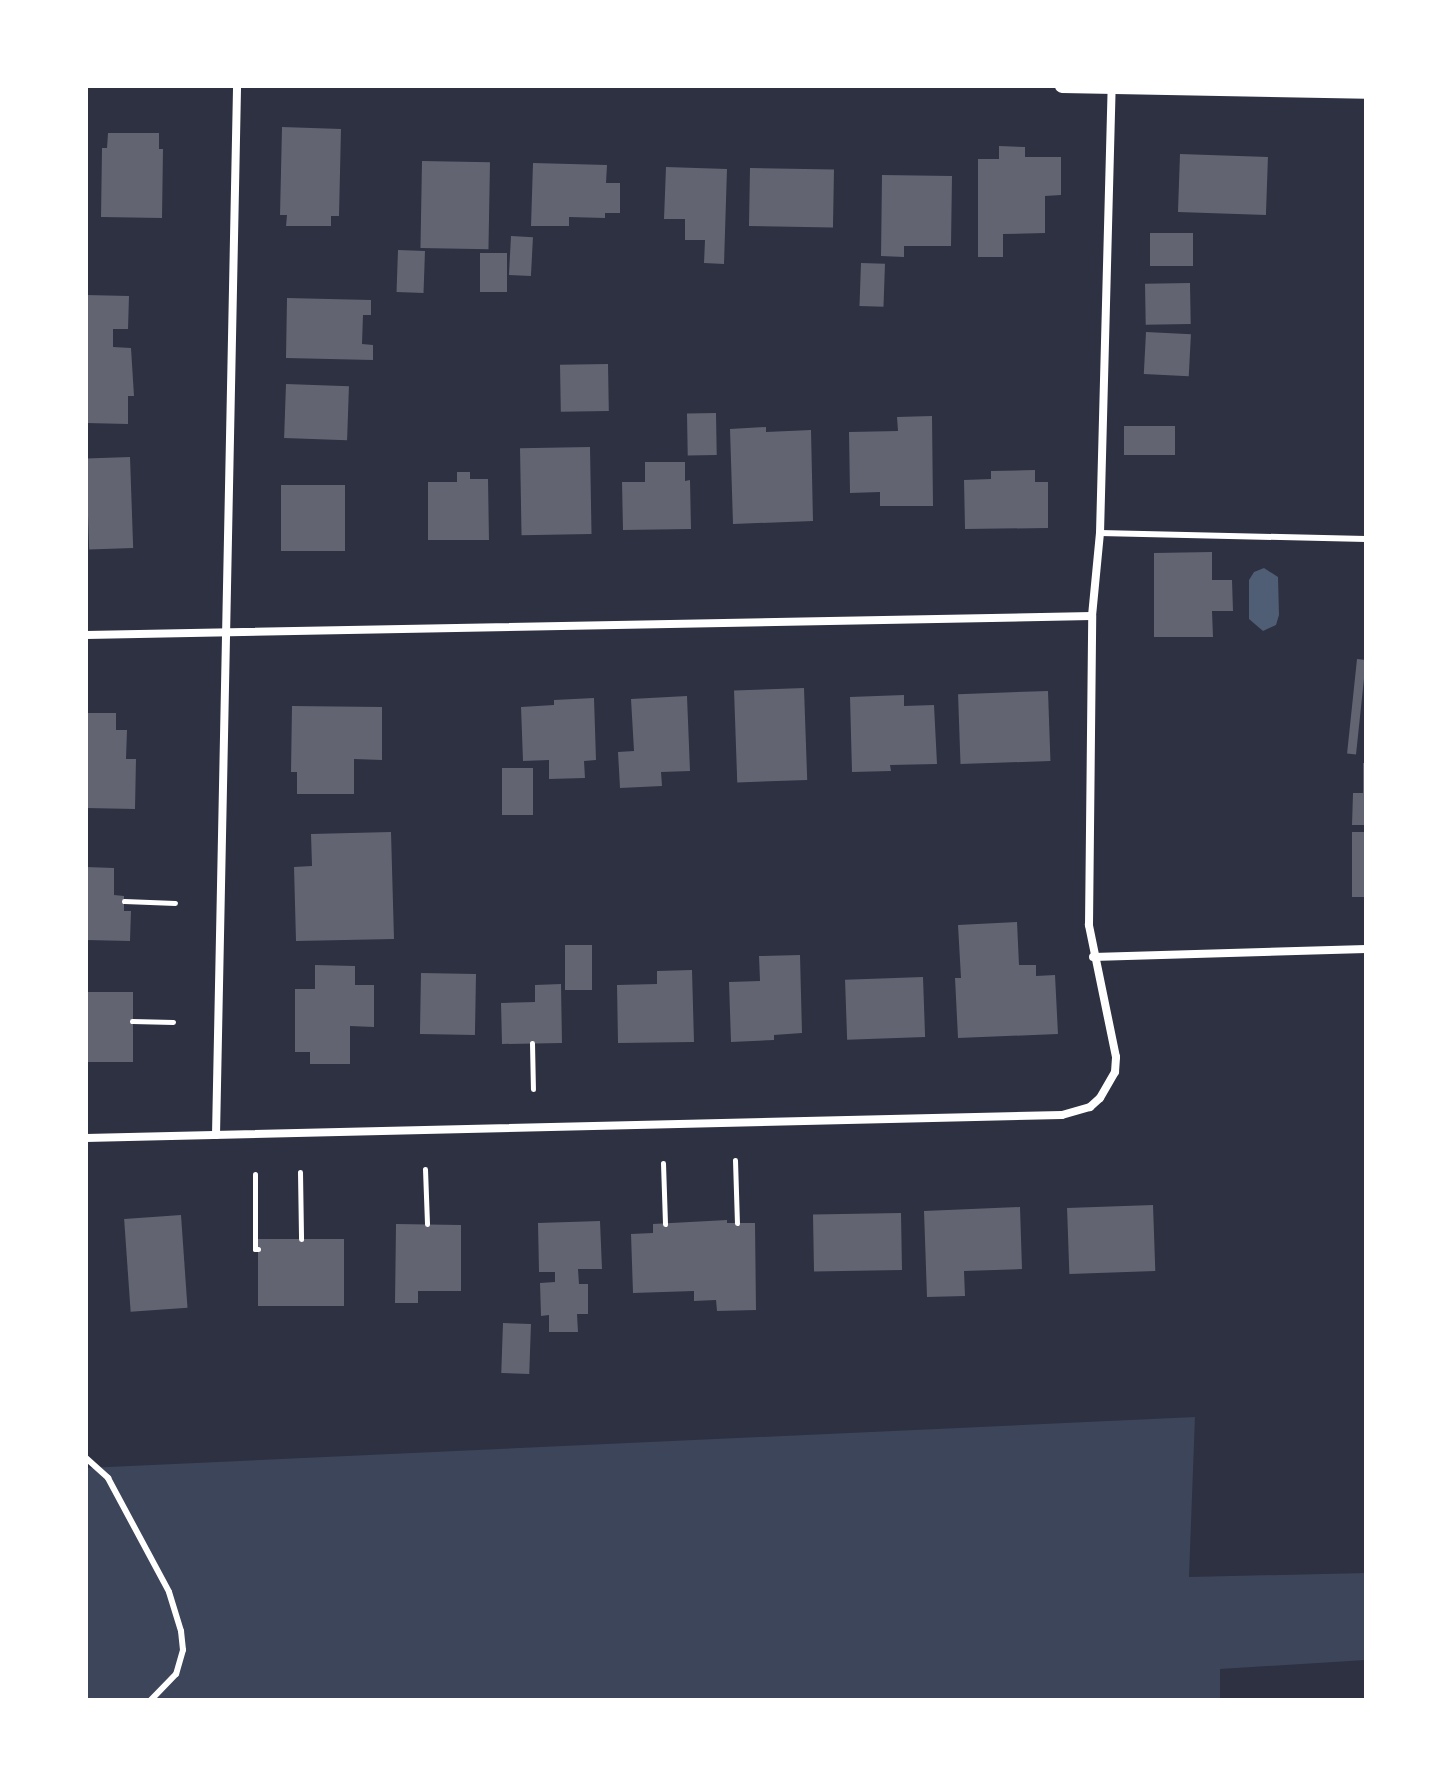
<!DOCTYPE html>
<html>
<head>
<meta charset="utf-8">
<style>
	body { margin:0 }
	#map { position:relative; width:1452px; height:1786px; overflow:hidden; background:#2d3142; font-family:Raleway,sans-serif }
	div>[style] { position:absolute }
	.green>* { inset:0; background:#3c4559 }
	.water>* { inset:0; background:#4f5d75 }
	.building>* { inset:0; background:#626471; transform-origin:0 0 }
	.path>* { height:5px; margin:-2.5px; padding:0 2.5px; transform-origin:2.5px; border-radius:2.5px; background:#fff }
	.service>* { height:6px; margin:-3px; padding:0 3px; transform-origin:3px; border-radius:3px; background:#fff }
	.minor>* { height:8px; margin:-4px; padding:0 4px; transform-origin:4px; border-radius:4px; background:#fff }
	.tertiary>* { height:14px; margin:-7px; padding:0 7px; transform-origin:7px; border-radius:7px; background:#fff }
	span { translate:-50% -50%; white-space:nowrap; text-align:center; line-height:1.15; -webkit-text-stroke:8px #fff; paint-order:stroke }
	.frame { position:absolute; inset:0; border:88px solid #fff; pointer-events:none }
</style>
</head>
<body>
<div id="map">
	<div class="green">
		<i style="clip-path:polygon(1195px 1417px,1189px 1577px,1366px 1573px,1366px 1660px,1220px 1669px,1220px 1700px,86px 1700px,86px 1468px)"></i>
	</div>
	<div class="water">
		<i style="clip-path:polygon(1264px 568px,1278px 577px,1279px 615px,1276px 625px,1263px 631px,1249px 619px,1249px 580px,1254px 572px)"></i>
	</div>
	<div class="building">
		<i style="clip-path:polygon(282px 127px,341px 129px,339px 216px,331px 216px,331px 226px,286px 226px,287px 215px,280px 215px)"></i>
		<i style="clip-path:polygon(108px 133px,159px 133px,159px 149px,163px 149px,162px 218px,101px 217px,102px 148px,107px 148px)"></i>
		<i style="clip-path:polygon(999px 146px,1025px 147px,1025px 157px,1061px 157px,1061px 195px,1045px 196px,1045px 233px,1003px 234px,1003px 257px,978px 257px,978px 159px,999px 159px)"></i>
		<i style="left:1180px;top:154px;width:88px;height:58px;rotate:2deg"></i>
		<i style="left:422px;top:161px;width:68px;height:87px;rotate:1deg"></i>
		<i style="clip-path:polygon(533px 163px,607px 165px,606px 183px,620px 183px,620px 213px,605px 213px,605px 218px,569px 217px,569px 226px,531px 226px)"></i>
		<i style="clip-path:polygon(666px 167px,727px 169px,724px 264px,704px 263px,705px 240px,685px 240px,685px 219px,664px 219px)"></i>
		<i style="left:750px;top:168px;width:84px;height:58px;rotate:1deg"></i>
		<i style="clip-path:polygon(882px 175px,952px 176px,951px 246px,904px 246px,904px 257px,881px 256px)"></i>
		<i style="left:1150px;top:233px;width:43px;height:33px"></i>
		<i style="left:511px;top:236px;width:22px;height:39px;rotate:3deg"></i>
		<i style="left:398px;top:250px;width:27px;height:42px;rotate:2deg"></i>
		<i style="left:480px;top:253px;width:27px;height:39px"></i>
		<i style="left:861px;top:263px;width:24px;height:43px;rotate:2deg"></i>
		<i style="left:1190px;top:283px;width:41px;height:45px;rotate:89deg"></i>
		<i style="clip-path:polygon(86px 295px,129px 296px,128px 329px,113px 329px,113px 347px,131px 348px,134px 396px,128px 396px,128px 424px,86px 423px)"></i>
		<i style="clip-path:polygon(287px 298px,371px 300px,371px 315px,363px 315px,362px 344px,373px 345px,373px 360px,286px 358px)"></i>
		<i style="left:1146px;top:332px;width:45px;height:42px;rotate:3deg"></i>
		<i style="left:608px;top:364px;width:47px;height:48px;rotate:89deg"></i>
		<i style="left:286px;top:384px;width:63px;height:54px;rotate:2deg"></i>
		<i style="left:716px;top:413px;width:42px;height:29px;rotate:89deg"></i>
		<i style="clip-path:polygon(932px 416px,933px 506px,880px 506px,880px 492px,850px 493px,849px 432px,898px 431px,897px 417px)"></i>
		<i style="left:1175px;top:426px;width:29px;height:51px;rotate:90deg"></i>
		<i style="clip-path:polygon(766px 427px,766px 432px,811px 430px,813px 521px,733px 524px,730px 429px)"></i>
		<i style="left:590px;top:447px;width:87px;height:70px;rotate:89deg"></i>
		<i style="left:130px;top:457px;width:91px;height:44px;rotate:88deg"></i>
		<i style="clip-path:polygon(645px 462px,685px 462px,685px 481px,690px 480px,691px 529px,623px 530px,622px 482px,645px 482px)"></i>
		<i style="clip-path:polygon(1035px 470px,1035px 482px,1048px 482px,1048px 528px,965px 529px,964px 480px,991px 479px,991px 471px)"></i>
		<i style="clip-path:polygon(457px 472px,470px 472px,470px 479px,488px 479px,489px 540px,428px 540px,428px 482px,457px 482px)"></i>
		<i style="left:281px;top:485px;width:64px;height:66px"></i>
		<i style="clip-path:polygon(1212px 552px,1212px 580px,1232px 580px,1233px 611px,1212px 611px,1213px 637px,1154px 637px,1154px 553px)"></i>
		<i style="left:1357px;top:659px;width:9px;height:95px;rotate:6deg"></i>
		<i style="left:804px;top:688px;width:92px;height:70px;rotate:88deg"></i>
		<i style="left:1048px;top:691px;width:70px;height:90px;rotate:88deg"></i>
		<i style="clip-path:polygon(904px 695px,904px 706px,934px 705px,937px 764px,890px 765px,891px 771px,852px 772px,850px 697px)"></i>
		<i style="clip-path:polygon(687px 696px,690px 771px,661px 772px,662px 786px,620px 788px,618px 752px,634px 751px,631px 699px)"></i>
		<i style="clip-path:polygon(594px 698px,596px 760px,584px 761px,585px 778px,549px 779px,549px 760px,523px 761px,521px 707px,554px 705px,554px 700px)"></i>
		<i style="clip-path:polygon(292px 706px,382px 707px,382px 760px,354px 759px,354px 794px,297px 794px,297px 772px,291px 772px)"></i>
		<i style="clip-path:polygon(87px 713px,116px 713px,116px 730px,127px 730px,126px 759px,136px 759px,135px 809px,86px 808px)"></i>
		<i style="clip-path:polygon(1363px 763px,1366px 763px,1366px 825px,1352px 825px,1353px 793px,1363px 793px)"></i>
		<i style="left:502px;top:768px;width:31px;height:47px"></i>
		<i style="clip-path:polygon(391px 832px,394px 939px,296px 941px,294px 867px,312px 866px,311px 834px)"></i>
		<i style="left:1352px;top:832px;width:14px;height:65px"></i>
		<i style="clip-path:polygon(86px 867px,114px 868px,114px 895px,124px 896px,124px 911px,131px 911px,130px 941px,86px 940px)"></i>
		<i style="clip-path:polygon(1017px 922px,1019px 965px,1036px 965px,1036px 976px,1055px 975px,1058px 1034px,958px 1038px,955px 978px,961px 978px,958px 925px)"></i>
		<i style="left:565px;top:945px;width:27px;height:45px"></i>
		<i style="clip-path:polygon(800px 955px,802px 1033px,774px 1035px,774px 1040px,731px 1042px,729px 982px,760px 981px,759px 956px)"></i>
		<i style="clip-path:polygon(315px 965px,355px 966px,355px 985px,374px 985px,374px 1027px,350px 1026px,350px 1064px,310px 1064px,310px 1052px,295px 1052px,295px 989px,315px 989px)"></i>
		<i style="clip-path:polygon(692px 970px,694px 1042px,618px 1043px,617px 985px,657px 984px,657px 971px)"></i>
		<i style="left:421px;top:973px;width:55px;height:61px;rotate:1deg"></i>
		<i style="left:923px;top:977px;width:60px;height:78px;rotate:88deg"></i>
		<i style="clip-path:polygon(561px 984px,562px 1043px,502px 1044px,501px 1003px,535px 1002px,535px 985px)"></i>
		<i style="left:86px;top:992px;width:47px;height:70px"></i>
		<i style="left:1153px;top:1205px;width:66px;height:86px;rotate:88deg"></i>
		<i style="clip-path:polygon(1020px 1207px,1022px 1269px,964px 1271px,965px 1296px,927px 1297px,924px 1211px)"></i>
		<i style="left:901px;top:1213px;width:57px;height:88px;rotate:89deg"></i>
		<i style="left:181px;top:1215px;width:93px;height:57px;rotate:86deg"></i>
		<i style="clip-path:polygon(727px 1220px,727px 1223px,755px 1223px,756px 1310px,717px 1311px,716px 1300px,694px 1301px,694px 1291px,633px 1293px,631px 1234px,653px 1233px,653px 1224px)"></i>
		<i style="clip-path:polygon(600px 1221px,602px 1269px,578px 1269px,579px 1284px,588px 1284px,588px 1314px,577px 1314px,578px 1332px,549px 1332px,549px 1315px,541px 1316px,540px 1283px,555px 1282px,555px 1272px,539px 1272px,538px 1223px)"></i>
		<i style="clip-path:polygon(396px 1224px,461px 1225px,461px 1291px,418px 1291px,418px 1303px,395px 1303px)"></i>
		<i style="left:258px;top:1239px;width:86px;height:67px"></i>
		<i style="left:503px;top:1323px;width:28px;height:50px;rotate:2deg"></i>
	</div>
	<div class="path">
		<i style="left:124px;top:901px;width:51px;rotate:2.2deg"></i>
		<i style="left:132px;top:1021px;width:41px;rotate:1.4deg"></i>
		<i style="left:532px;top:1043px;width:46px;rotate:88.8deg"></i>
		<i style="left:735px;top:1160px;width:63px;rotate:88.2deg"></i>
		<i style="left:663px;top:1163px;width:61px;rotate:88.1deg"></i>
		<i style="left:425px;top:1169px;width:55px;rotate:87.9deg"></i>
		<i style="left:300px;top:1172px;width:67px;rotate:89.1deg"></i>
		<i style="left:255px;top:1174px;width:75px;rotate:90deg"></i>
		<i style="left:255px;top:1249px;width:3px"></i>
	</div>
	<div class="service">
		<i style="left:1100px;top:533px;width:266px;rotate:1.3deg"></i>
		<i style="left:86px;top:1458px;width:30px;rotate:42deg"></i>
		<i style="left:108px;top:1478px;width:129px;rotate:61.8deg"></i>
		<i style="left:169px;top:1592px;width:41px;rotate:72.9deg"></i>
		<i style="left:181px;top:1631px;width:19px;rotate:84deg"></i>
		<i style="left:183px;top:1650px;width:25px;rotate:106deg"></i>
		<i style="left:176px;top:1674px;width:36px;rotate:134deg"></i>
	</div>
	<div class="minor">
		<i style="left:86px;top:635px;width:1006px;rotate:-1.08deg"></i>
		<i style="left:1093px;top:957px;width:273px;rotate:-1.7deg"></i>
		<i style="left:216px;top:1135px;width:1049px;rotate:-88.85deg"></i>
		<i style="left:86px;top:1138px;width:976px;rotate:-1.35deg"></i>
		<i style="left:1062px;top:1115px;width:29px;rotate:-16deg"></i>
		<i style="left:1090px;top:1107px;width:13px;rotate:-42deg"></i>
		<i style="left:1100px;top:1098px;width:30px;rotate:-60deg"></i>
		<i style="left:1115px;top:1072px;width:15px;rotate:-86deg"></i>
		<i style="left:1116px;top:1057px;width:135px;rotate:-101.6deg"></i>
		<i style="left:1089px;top:925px;width:309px;rotate:-89.4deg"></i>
		<i style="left:1092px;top:616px;width:83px;rotate:-84.5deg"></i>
		<i style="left:1100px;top:533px;width:447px;rotate:-88.5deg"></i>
	</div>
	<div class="tertiary">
		<i style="left:1062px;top:86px;width:304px;rotate:1.1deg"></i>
	</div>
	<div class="frame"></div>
</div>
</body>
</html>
